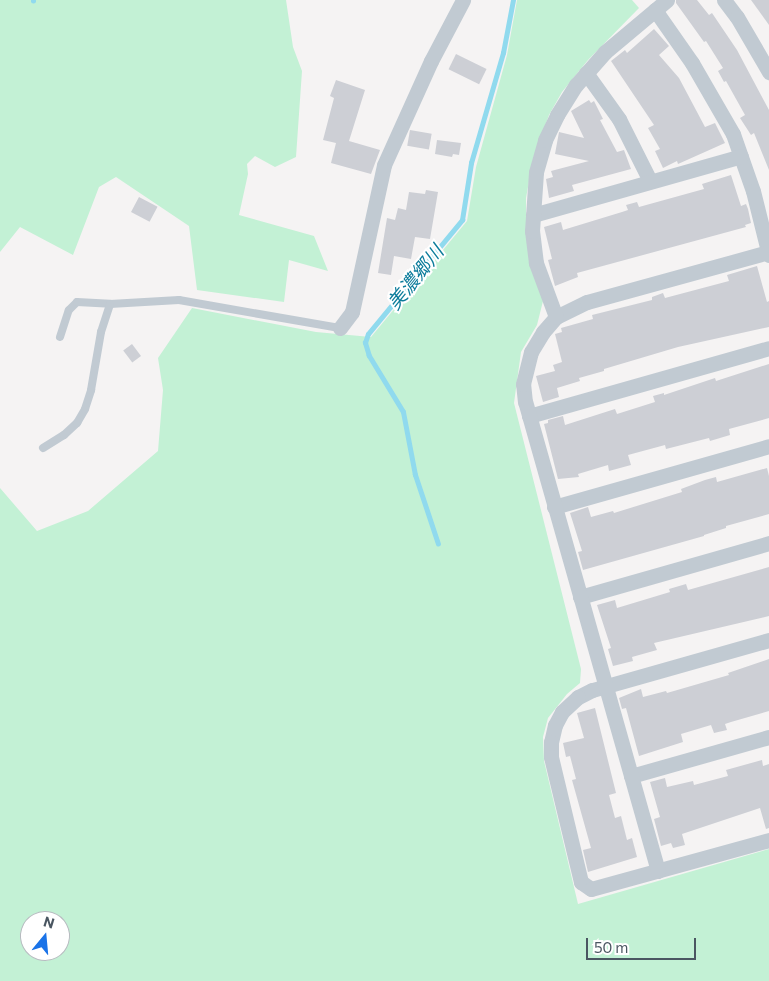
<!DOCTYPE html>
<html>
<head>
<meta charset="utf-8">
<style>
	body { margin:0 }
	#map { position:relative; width:769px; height:981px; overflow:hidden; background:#f5f3f3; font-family:Commissioner,"Noto Sans JP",sans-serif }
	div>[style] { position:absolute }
	.green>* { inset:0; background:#c3f1d5 }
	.stream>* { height:4.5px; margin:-2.25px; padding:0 2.25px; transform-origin:2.25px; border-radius:2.25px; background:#90daee }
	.building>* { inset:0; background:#cdcfd5; transform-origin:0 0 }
	.service>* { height:8px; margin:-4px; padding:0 4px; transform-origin:4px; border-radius:4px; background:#c1cad2 }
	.minor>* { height:15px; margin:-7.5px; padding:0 7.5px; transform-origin:7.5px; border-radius:7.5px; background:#c1cad2 }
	span { translate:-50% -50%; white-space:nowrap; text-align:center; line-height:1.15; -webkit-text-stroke:4px #fff; paint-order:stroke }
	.water-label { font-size:19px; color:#0c7c9b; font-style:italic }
	.north { position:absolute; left:20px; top:911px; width:50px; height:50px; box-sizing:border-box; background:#fff; border:1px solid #b7bbc0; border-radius:50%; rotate:17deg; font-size:14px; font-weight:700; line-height:20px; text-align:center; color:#4a5661 }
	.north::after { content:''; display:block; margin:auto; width:18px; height:22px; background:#1a73e8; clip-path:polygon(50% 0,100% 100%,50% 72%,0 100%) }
	.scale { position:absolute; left:586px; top:938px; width:110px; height:22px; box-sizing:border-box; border:2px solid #4a5661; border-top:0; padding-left:6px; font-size:15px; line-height:18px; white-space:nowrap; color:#4a5661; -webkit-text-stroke:4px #fff; paint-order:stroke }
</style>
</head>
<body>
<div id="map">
	<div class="green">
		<i style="clip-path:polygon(0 0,286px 0,293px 47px,302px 71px,296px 157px,275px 167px,255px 156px,247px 164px,248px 174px,239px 215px,314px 236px,328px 271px,289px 260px,284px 302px,197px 290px,189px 226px,116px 177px,99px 187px,73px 255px,20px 227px,0 252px)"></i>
		<i style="clip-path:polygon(evenodd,517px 0,632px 0,639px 8px,588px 60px,562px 92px,549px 115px,533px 159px,526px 198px,526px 226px,543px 301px,537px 325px,521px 352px,514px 403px,581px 669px,580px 683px,567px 694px,548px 718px,543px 737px,544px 761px,578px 904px,769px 849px,769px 981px,0 981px,0 488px,37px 531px,88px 511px,158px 451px,163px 390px,158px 358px,192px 308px,316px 332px,371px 337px,467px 221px,476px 167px,507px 55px,517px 0,30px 921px,60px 921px,60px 951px,30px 951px,30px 921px)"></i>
	</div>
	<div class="stream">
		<i style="left:33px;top:1px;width:1px;rotate:-90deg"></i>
		<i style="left:438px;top:544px;width:73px;rotate:-108.4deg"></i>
		<i style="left:415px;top:475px;width:64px;rotate:-100.8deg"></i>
		<i style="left:403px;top:412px;width:66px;rotate:-121.3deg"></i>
		<i style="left:369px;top:356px;width:14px;rotate:-107deg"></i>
		<i style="left:365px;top:343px;width:9px;rotate:-72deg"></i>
		<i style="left:368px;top:334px;width:148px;rotate:-50.5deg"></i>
		<i style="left:462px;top:220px;width:58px;rotate:-81deg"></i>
		<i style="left:471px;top:163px;width:115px;rotate:-73.8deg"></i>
		<i style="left:503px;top:53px;width:54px;rotate:-79.3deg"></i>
	</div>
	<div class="building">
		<i style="clip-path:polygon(676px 0,697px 0,709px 15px,712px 13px,737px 50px,769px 110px,769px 170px,754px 133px,751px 135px,740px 118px,745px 115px,726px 81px,724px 82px,718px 71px,723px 68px,706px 41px,704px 42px,676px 3px)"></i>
		<i style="clip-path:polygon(751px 0,769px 0,769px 25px)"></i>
		<i style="clip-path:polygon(654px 29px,669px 46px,659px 55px,679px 78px,705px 127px,715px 123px,725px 143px,678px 164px,677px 161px,663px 168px,655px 151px,660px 149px,648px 128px,654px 125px,611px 61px,625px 50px,627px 53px)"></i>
		<i style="left:456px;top:54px;width:34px;height:17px;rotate:26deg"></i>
		<i style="clip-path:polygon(336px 80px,365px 90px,349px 141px,380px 150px,371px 174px,331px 163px,336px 143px,323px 140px,334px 98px,330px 96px)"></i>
		<i style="clip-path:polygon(589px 100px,591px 103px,594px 101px,603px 119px,600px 120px,617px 152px,624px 150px,631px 169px,572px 185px,574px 191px,549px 198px,546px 179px,553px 177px,551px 171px,589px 161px,555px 154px,559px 132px,584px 138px,571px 111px)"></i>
		<i style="left:410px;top:130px;width:22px;height:16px;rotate:10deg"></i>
		<i style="clip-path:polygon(437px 140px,461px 143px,459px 155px,453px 154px,452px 157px,435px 154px)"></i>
		<i style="clip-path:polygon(731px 175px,741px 206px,746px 204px,748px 209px,751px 223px,745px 225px,746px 227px,577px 273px,578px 277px,555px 286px,548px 260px,552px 259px,544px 227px,561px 222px,563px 230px,622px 212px,628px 210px,626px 205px,637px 202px,639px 207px,704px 189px,702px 184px)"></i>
		<i style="clip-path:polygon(426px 190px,438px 192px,430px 239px,415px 237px,411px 259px,394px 256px,391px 275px,378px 273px,387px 218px,395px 220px,398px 208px,406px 210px,409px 192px,425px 194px)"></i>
		<i style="left:139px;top:197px;width:21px;height:17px;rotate:28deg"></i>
		<i style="clip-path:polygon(757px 266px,767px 302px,769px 301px,769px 327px,678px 347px,604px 369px,604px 371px,579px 378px,580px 381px,557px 388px,559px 397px,543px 402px,536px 376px,555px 371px,553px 365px,562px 362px,555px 334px,562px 332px,561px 328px,593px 319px,592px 315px,652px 300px,652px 297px,663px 293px,665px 298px,729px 281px,727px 275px)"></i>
		<i style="left:132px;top:344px;width:15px;height:11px;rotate:53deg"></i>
		<i style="clip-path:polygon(769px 364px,769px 418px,729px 429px,730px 435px,710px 441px,709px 438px,666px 449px,665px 445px,628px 455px,631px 465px,609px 471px,608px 465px,578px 474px,579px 477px,558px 479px,544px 424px,548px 423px,548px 420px,563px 416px,565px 425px,615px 409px,617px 414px,655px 402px,653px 396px,664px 393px,664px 395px,715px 378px,716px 381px)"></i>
		<i style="clip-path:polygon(767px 468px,769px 476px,769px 514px,726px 526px,726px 528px,704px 535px,704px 536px,583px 570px,578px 552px,582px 551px,570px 513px,588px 507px,591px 517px,613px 511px,614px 513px,682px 492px,681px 489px,705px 480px,716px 477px,717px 482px)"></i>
		<i style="clip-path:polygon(769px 567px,769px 616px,654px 643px,657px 650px,632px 657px,633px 661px,613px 666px,608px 649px,611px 648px,597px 605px,615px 600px,617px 608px,670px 592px,669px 589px,686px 584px,688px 590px)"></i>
		<i style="clip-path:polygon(769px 659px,769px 711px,731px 722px,725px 724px,727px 730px,714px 733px,711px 725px,681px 734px,683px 742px,639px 756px,626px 708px,622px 709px,619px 698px,641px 689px,643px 697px,666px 691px,667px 693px,729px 675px,728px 673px)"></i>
		<i style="clip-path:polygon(595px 708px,616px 793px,609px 795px,615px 818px,621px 816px,627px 840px,632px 838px,637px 857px,588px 872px,583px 850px,591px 848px,572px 780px,576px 779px,570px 756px,566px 757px,563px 743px,584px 738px,577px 713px)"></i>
		<i style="clip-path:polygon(762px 760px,763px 766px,769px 764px,769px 828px,766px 829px,760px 808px,682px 834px,685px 845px,673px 848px,671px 843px,661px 846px,654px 819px,660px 817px,650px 782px,665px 778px,667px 787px,693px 781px,694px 785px,728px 776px,726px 770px)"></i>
	</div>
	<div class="service">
		<i style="left:60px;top:337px;width:28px;rotate:-72deg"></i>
		<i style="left:69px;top:310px;width:11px;rotate:-45deg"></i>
		<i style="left:77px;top:302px;width:33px;rotate:3deg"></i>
		<i style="left:110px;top:304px;width:69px;rotate:-3.3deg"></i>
		<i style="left:179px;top:300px;width:163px;rotate:9.9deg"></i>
		<i style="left:43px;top:448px;width:25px;rotate:-32deg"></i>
		<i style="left:64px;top:435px;width:18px;rotate:-43deg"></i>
		<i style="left:77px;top:423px;width:16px;rotate:-60deg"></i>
		<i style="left:85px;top:409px;width:20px;rotate:-72deg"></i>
		<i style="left:91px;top:390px;width:59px;rotate:-80.2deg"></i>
		<i style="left:101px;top:332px;width:29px;rotate:-72deg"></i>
	</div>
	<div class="minor">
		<i style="left:724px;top:0;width:21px;rotate:53deg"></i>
		<i style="left:737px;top:17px;width:64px;rotate:59.8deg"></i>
		<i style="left:655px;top:10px;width:65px;rotate:55.1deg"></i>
		<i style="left:692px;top:63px;width:82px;rotate:60deg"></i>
		<i style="left:733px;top:134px;width:60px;rotate:70.7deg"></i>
		<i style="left:753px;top:191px;width:66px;rotate:76deg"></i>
		<i style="left:586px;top:73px;width:57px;rotate:54.3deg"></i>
		<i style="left:619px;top:119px;width:69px;rotate:63.4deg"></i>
		<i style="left:533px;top:215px;width:216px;rotate:-15.8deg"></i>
		<i style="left:556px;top:317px;width:34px;rotate:-26deg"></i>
		<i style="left:587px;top:302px;width:189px;rotate:-15.4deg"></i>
		<i style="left:340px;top:328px;width:20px;rotate:-53deg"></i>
		<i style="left:352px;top:312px;width:150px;rotate:-77.7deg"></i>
		<i style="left:384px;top:165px;width:114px;rotate:-65.7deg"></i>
		<i style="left:431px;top:61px;width:69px;rotate:-62.3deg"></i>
		<i style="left:529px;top:416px;width:249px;rotate:-15.8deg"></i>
		<i style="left:554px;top:507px;width:223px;rotate:-15.8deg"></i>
		<i style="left:580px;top:597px;width:197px;rotate:-15.9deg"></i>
		<i style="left:769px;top:640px;width:184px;rotate:164.2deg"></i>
		<i style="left:592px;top:690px;width:16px;rotate:153deg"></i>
		<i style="left:578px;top:697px;width:22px;rotate:137deg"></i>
		<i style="left:562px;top:712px;width:15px;rotate:118deg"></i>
		<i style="left:555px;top:725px;width:17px;rotate:103deg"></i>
		<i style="left:551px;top:742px;width:15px;rotate:90deg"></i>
		<i style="left:551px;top:757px;width:129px;rotate:76.5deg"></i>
		<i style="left:581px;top:882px;width:12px;rotate:35deg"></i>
		<i style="left:591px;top:889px;width:185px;rotate:-15.4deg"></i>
		<i style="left:631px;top:776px;width:143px;rotate:-15.8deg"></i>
		<i style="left:658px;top:871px;width:487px;rotate:-105.8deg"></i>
		<i style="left:525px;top:402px;width:18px;rotate:-96deg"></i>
		<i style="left:523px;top:384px;width:33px;rotate:-76deg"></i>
		<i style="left:531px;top:352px;width:23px;rotate:-59deg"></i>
		<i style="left:543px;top:332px;width:20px;rotate:-49deg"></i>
		<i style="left:556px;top:317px;width:58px;rotate:-110.3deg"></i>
		<i style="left:536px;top:263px;width:32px;rotate:-97deg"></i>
		<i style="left:532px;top:231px;width:59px;rotate:-86.1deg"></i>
		<i style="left:536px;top:172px;width:33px;rotate:-74deg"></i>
		<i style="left:545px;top:140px;width:28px;rotate:-64deg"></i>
		<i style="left:557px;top:115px;width:36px;rotate:-58deg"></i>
		<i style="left:576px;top:85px;width:44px;rotate:-48.7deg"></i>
		<i style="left:605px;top:52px;width:81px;rotate:-40deg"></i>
	</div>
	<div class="water-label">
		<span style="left:415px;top:277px;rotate:-51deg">美濃郷川</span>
	</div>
	<div class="north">N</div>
	<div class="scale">50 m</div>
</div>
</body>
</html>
